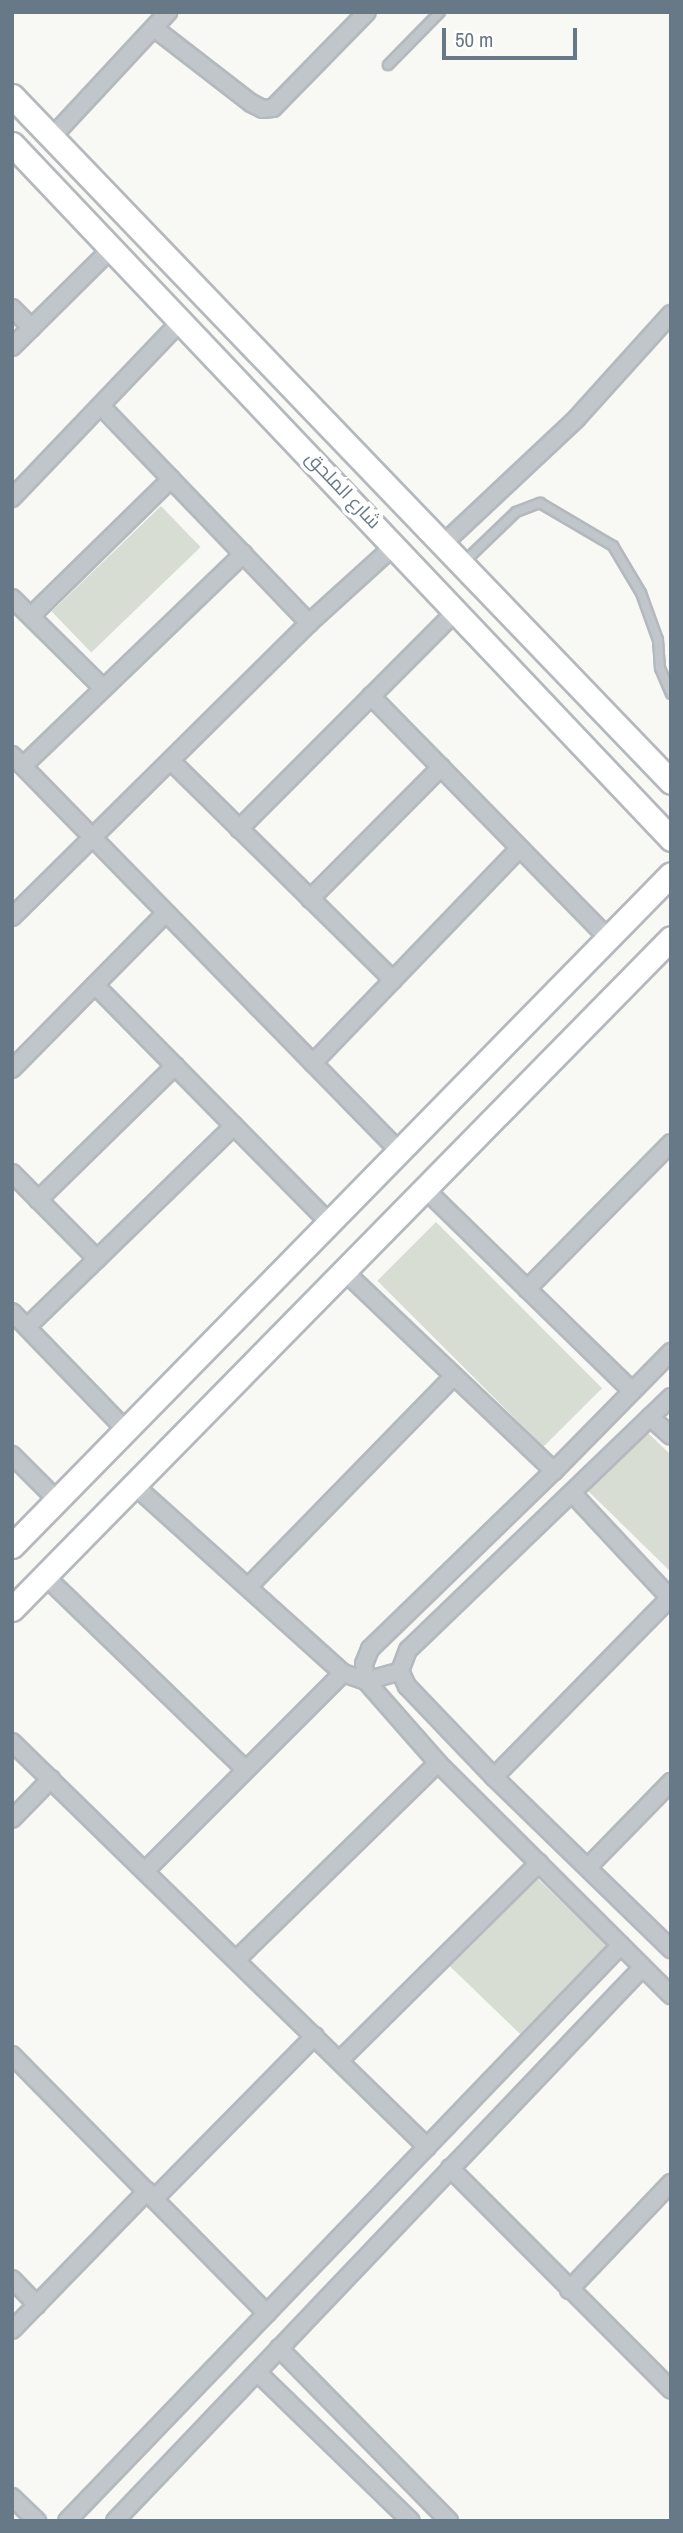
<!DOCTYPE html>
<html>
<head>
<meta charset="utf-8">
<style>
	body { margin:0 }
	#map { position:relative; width:683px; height:2533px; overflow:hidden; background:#f8f8f5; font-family:"Archivo Narrow",Cairo,sans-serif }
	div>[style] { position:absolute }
	.green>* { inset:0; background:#d8ddd4; transform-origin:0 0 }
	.roads { filter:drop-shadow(2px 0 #b4b9be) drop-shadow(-2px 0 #b4b9be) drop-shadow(0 2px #b4b9be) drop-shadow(0 -2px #b4b9be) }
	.lane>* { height:8px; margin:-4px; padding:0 4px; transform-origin:4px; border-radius:4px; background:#c1c6ca }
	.street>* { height:16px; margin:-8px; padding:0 8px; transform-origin:8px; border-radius:8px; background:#c1c6ca }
	.secondary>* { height:23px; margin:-11.5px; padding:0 11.5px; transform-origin:11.5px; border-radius:11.5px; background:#fff }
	span { translate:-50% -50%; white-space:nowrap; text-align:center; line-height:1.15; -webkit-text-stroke:7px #fff; paint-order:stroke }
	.street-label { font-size:19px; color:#677887 }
	.frame { position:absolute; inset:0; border:14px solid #677887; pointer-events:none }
	.scale { position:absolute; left:442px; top:28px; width:135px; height:32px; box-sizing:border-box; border:4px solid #677887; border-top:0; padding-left:9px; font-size:21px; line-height:24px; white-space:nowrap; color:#677887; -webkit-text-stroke:5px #fff; paint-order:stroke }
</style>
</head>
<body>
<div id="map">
	<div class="green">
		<i style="left:161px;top:506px;width:57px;height:152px;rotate:46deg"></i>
		<i style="left:436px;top:1222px;width:235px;height:83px;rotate:45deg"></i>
		<i style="clip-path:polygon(645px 1430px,671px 1455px,671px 1572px,586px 1489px)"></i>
		<i style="left:536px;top:1877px;width:98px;height:124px;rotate:44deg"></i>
	</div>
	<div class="roads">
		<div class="lane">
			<i style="left:388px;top:65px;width:74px;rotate:-45.5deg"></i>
			<i style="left:464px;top:562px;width:72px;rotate:-43.9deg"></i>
			<i style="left:516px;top:512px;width:26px;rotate:-21deg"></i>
			<i style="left:540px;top:503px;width:85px;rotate:30.5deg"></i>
			<i style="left:613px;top:546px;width:55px;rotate:59.2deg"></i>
			<i style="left:641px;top:593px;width:50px;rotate:70.1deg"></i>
			<i style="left:658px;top:640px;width:28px;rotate:86deg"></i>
			<i style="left:660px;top:668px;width:28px;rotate:67deg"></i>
		</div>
		<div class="street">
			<i style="left:154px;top:28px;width:123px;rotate:37.7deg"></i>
			<i style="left:251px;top:103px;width:13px;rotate:27deg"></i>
			<i style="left:263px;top:109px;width:10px;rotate:-6deg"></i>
			<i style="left:273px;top:108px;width:134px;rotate:-45.6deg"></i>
			<i style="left:52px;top:137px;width:171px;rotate:-47.1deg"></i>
			<i style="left:12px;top:308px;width:28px;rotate:45deg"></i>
			<i style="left:12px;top:347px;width:141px;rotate:-44.7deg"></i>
			<i style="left:101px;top:406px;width:301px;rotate:46.2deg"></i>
			<i style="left:12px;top:498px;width:245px;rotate:-46.3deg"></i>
			<i style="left:443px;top:544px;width:184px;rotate:-43.2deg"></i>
			<i style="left:577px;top:418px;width:140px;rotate:-47.9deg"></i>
			<i style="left:12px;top:598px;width:128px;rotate:44.7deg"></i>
			<i style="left:31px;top:616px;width:196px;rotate:-44.4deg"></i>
			<i style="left:371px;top:696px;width:340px;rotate:45.6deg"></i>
			<i style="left:12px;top:755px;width:555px;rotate:45.66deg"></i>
			<i style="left:171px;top:761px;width:312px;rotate:44.6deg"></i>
			<i style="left:23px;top:766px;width:306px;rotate:-43.9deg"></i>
			<i style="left:239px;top:829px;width:309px;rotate:-45.1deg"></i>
			<i style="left:310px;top:899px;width:186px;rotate:-45.2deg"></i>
			<i style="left:12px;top:917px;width:418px;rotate:-44.7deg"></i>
			<i style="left:309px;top:623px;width:116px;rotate:-42.2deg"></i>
			<i style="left:95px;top:985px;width:334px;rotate:45.4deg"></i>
			<i style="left:313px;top:1063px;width:298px;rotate:-46.1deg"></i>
			<i style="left:12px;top:1069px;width:219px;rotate:-45.4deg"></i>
			<i style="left:12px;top:1173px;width:121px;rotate:45.3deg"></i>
			<i style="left:425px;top:1189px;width:289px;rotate:44.3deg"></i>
			<i style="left:38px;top:1200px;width:192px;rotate:-44.4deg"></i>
			<i style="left:344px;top:1271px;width:290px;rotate:43.6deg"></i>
			<i style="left:527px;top:1289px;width:205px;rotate:-45.4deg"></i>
			<i style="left:12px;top:1312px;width:164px;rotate:46deg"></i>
			<i style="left:27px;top:1327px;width:289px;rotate:-44.2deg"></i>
			<i style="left:671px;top:1397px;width:365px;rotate:136.1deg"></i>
			<i style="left:408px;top:1650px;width:22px;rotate:111deg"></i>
			<i style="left:400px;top:1671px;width:17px;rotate:65deg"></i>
			<i style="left:407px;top:1686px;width:126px;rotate:46.3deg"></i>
			<i style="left:494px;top:1777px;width:247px;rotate:44.2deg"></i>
			<i style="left:650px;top:1417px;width:28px;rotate:42deg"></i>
			<i style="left:12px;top:1455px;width:64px;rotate:45deg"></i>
			<i style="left:134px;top:1485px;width:281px;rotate:42deg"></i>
			<i style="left:343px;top:1673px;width:24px;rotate:19deg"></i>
			<i style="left:366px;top:1681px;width:109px;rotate:48.7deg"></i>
			<i style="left:438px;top:1763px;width:329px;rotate:44.9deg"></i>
			<i style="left:573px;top:1494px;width:144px;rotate:47deg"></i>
			<i style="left:45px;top:1576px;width:279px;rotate:44deg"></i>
			<i style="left:248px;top:1587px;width:293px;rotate:-45.7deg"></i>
			<i style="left:366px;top:1681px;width:17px;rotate:-97deg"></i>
			<i style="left:364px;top:1664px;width:16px;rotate:-68deg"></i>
			<i style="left:370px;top:1649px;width:256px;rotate:-44.1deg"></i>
			<i style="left:554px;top:1471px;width:167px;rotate:-45.5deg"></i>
			<i style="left:366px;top:1681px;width:35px;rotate:-16deg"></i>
			<i style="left:12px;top:1742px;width:580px;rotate:44.3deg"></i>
			<i style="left:494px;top:1777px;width:251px;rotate:-45.5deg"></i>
			<i style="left:12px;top:1819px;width:56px;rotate:-45.7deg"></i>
			<i style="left:588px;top:1867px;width:119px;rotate:-45.7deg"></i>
			<i style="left:145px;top:1871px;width:280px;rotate:-45deg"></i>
			<i style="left:236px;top:1960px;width:282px;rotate:-44.3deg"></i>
			<i style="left:12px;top:2055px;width:363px;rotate:45.4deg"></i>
			<i style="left:340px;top:2060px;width:280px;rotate:-44.7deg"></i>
			<i style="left:450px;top:2168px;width:313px;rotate:45.1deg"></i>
			<i style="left:154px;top:2199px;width:229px;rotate:-45.4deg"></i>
			<i style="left:12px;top:2279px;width:36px;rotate:46deg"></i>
			<i style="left:569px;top:2290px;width:148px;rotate:-46.4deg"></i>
			<i style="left:12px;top:2330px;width:194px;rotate:-45.8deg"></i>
			<i style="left:279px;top:2348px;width:243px;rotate:45.5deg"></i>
			<i style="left:257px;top:2372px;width:214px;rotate:44.1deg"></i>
			<i style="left:12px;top:2497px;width:35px;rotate:44deg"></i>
			<i style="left:67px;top:2521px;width:799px;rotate:-46.12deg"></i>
			<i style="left:115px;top:2521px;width:765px;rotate:-46.38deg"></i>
		</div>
		<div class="secondary">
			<i style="left:12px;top:96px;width:951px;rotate:46.15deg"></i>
			<i style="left:12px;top:144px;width:958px;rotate:46.52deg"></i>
			<i style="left:12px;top:1546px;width:941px;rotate:-45.56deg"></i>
			<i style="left:12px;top:1609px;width:940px;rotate:-45.52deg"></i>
		</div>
	</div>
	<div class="street-label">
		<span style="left:343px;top:490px;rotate:46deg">شارع الملحق</span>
	</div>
	<div class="frame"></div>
	<div class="scale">50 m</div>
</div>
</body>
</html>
